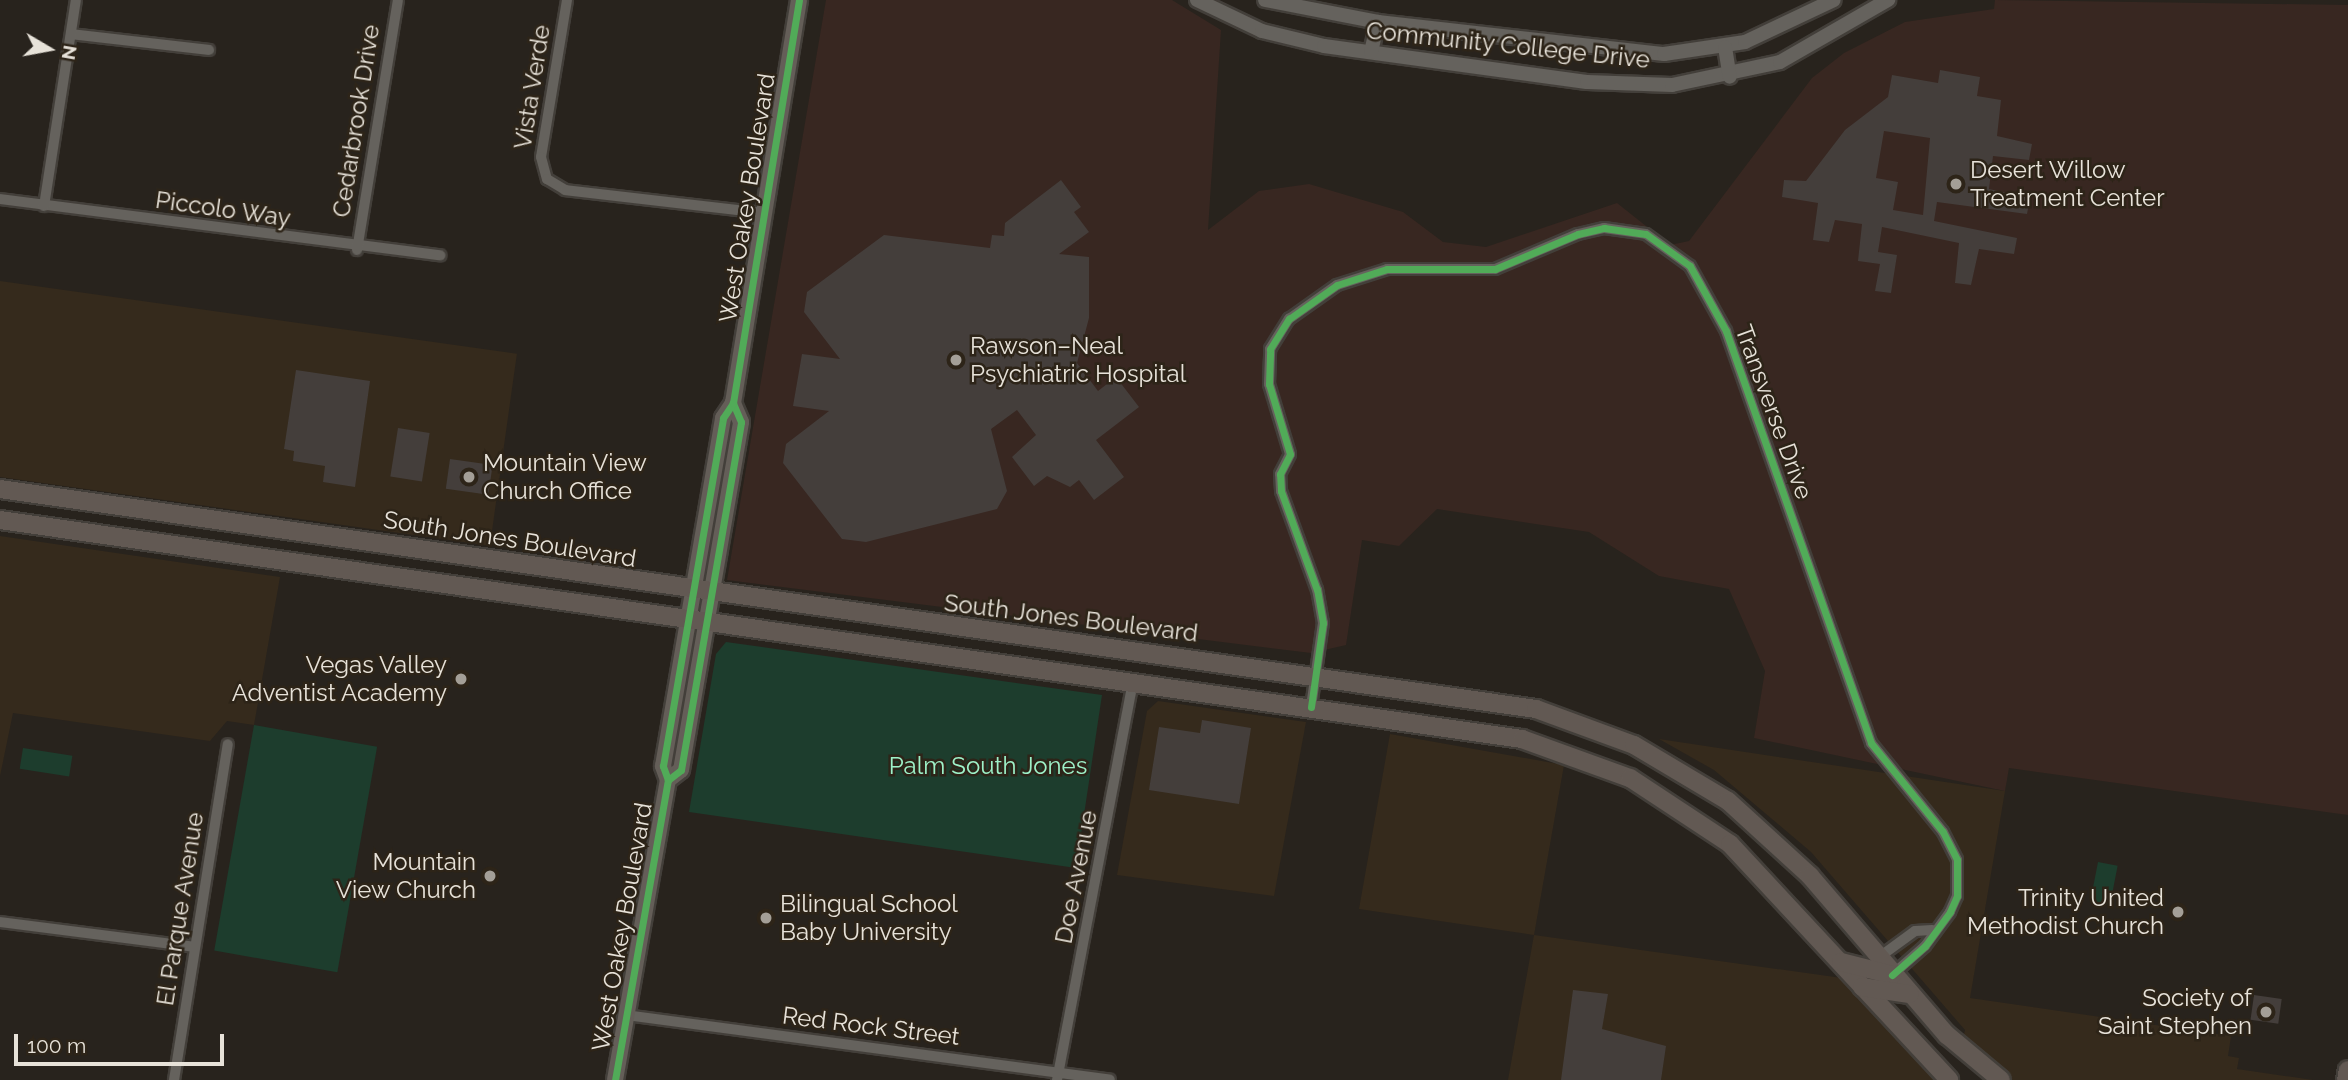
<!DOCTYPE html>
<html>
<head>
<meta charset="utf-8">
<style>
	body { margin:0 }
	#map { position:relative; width:2348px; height:1080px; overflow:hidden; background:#28231d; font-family:Raleway,sans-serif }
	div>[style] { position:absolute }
	.commercial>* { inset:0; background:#352a1c; transform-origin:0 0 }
	.medical>* { inset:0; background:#382721 }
	.green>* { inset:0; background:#1d3d2d; transform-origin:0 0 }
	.building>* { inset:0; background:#443e3b; transform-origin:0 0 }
	.roads { filter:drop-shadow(2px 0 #433f3a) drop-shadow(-2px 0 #433f3a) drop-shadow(0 2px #433f3a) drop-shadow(0 -2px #433f3a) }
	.minor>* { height:10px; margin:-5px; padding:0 5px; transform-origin:5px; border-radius:5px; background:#65625d }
	.tertiary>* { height:14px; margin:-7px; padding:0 7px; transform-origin:7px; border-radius:7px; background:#65625d }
	.secondary>* { height:16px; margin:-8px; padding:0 8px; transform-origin:8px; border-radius:8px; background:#645e58 }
	.primary>* { height:18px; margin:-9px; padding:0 9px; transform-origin:9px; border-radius:9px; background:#625953 }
	.cycleway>* { height:7px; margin:-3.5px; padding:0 3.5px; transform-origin:3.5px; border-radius:3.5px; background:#51ab58 }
	.dots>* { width:19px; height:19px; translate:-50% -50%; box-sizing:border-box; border:4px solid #2d2418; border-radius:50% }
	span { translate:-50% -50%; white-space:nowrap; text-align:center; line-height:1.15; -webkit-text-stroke:5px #2d2418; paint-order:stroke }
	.street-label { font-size:24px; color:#e7e2d9 }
	.poi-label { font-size:24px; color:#e7e2d9 }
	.left { translate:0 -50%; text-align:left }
	.right { translate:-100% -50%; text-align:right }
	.park-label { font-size:24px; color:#9ef2c9 }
	.north { position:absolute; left:14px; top:14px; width:70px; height:70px; -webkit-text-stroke:5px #2d2418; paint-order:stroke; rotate:100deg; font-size:19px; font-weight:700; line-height:28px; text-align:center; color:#e7e2d9 }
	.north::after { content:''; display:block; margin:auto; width:24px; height:32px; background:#e7e2d9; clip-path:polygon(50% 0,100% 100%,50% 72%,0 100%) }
	.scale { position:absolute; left:14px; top:1034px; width:210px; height:32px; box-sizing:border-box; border:4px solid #e7e2d9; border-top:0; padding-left:9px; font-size:21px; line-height:24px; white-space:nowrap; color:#e7e2d9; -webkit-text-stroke:5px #2d2418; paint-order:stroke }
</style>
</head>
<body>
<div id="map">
	<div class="commercial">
		<i style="left:0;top:281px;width:522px;height:194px;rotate:8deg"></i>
		<i style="clip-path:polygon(0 536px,280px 577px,254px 725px,227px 721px,210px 741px,13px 713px,0 776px)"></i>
		<i style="clip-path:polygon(1158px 701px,1306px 722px,1274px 896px,1117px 875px,1147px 711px)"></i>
		<i style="clip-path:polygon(1390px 734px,1564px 765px,1534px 935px,1856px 980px,1949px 1080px,1508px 1080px,1534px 935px,1359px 909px)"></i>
		<i style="clip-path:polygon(1659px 739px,2005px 791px,1970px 998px,2231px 1036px,2228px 1056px,2239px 1058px,2237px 1069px,2313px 1080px,2001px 1080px,1961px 1048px,1965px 1030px,1811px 852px,1714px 770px)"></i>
	</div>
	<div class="medical">
		<i style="clip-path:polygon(826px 0,1172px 0,1221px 30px,1208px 230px,1259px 191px,1309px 184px,1403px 212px,1443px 242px,1486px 247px,1617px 203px,1670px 245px,1689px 241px,1812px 78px,1844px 53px,1905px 22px,1994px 9px,1995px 0,2348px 5px,2348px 815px,2009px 768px,2005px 791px,1754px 738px,1765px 671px,1729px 589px,1659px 576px,1589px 532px,1437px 509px,1399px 546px,1362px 540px,1346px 645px,1311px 653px,727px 580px)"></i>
	</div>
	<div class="green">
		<i style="clip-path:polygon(726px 642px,1102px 695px,1076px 868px,689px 812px,716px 654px)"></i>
		<i style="left:254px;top:725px;width:125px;height:229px;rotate:10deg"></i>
		<i style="left:23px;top:748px;width:50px;height:21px;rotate:9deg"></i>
		<i style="left:2098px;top:862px;width:20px;height:40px;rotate:11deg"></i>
	</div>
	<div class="building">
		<i style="clip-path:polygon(evenodd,1940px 70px,1980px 77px,1977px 96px,2001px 100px,1997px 136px,2032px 144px,2029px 160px,1993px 156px,1989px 189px,2030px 198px,2027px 214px,1937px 202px,1934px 221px,2017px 238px,2014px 254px,1979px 249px,1971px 285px,1955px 283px,1959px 243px,1882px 227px,1878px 252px,1897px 255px,1891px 293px,1875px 291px,1880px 264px,1858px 261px,1862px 224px,1835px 220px,1829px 242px,1813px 240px,1818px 203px,1782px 197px,1784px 180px,1806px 181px,1845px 130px,1888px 97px,1892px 75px,1938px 83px,1940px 70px,1884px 131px,1930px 138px,1923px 215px,1893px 210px,1898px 182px,1876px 178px,1884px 131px)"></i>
		<i style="clip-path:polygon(1061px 180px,1081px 207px,1074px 212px,1089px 232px,1059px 254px,1089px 257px,1089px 318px,1077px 363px,1098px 391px,1116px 377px,1139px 407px,1096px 440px,1124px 477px,1094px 500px,1079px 480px,1070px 487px,1047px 476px,1034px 486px,1012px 457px,1036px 435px,1017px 410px,991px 429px,1007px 491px,997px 509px,866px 542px,842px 539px,783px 463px,786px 444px,829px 411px,793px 406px,802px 354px,840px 359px,804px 312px,807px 292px,884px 235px,990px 248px,992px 235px,1004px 236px,1005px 223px)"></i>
		<i style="clip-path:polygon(296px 370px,370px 381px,355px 487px,323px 482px,325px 466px,293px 461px,294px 451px,284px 449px)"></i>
		<i style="left:398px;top:428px;width:32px;height:49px;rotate:9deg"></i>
		<i style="left:450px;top:459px;width:43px;height:30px;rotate:8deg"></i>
		<i style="clip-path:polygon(1202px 720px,1251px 728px,1239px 804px,1149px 790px,1159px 727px,1200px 733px)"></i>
		<i style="clip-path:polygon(1573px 990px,1608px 994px,1602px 1029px,1666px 1046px,1661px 1080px,1561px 1080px)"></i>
		<i style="left:2254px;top:995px;width:28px;height:25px;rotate:8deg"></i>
	</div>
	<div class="roads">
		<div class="minor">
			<i style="left:567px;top:0;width:159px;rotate:99.4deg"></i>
			<i style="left:541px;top:157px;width:23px;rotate:75deg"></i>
			<i style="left:547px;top:179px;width:21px;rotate:31deg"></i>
			<i style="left:565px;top:190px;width:201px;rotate:6.6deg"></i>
			<i style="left:71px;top:34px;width:139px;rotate:6.6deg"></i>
			<i style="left:0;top:199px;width:444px;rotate:7.3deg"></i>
			<i style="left:44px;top:206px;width:208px;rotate:-81.2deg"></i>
			<i style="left:357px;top:250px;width:253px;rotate:-80.7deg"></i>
			<i style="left:1311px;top:707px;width:85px;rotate:-81.9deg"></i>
			<i style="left:1323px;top:623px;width:34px;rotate:-100deg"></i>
			<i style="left:1317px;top:590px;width:105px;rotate:-110deg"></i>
			<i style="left:1281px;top:491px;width:17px;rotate:-93deg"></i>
			<i style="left:1280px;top:474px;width:22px;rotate:-63deg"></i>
			<i style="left:1290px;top:454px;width:73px;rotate:-106.7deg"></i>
			<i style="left:1269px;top:384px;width:35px;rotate:-88deg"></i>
			<i style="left:1270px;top:349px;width:36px;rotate:-58deg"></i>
			<i style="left:1289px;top:319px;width:59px;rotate:-35.3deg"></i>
			<i style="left:1337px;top:285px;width:52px;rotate:-17.7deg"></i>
			<i style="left:1387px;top:269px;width:108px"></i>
			<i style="left:1495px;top:269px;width:90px;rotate:-22.9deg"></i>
			<i style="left:1578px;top:234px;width:27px;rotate:-13deg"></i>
			<i style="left:1604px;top:228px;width:42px;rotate:8.1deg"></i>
			<i style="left:1646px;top:234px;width:54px;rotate:36deg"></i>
			<i style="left:1690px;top:266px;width:74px;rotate:61deg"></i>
			<i style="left:1726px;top:331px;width:437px;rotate:70.6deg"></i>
			<i style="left:1871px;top:743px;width:114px;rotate:51deg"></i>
			<i style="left:1943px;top:832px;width:31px;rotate:63deg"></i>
			<i style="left:1957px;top:860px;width:36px;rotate:90deg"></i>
			<i style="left:1957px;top:896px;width:17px;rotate:114deg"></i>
			<i style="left:1950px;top:912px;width:42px;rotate:126.3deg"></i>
			<i style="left:1925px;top:946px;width:44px;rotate:138.7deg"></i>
			<i style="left:0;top:922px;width:196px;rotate:7.3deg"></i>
			<i style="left:1878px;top:958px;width:46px;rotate:-36.1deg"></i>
			<i style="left:1915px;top:931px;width:17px;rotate:-3deg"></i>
			<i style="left:626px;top:1015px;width:488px;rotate:7.6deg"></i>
			<i style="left:174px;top:1080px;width:340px;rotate:-80.9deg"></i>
			<i style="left:1057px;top:1080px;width:406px;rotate:-79.2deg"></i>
		</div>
		<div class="tertiary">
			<i style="left:1197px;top:0;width:72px;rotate:25.5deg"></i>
			<i style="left:1262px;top:31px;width:64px;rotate:13.6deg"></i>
			<i style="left:1324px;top:46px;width:265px;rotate:7.8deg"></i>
			<i style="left:1587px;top:82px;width:85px;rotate:2deg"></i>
			<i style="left:1672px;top:85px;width:110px;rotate:-12deg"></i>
			<i style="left:1780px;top:62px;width:125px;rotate:-29.9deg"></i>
			<i style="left:1265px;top:0;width:115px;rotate:11deg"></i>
			<i style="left:1378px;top:22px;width:288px;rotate:6.4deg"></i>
			<i style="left:1664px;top:54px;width:82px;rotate:-8.4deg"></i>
			<i style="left:1745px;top:42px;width:98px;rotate:-25.3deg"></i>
			<i style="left:1725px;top:47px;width:30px;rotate:81deg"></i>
			<i style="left:1371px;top:52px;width:31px;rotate:-77deg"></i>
		</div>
		<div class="secondary">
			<i style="left:668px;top:780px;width:16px;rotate:-38deg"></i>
			<i style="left:681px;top:770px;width:353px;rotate:-80.2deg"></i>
			<i style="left:741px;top:422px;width:21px;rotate:-113deg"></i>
			<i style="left:615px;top:1080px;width:305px;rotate:-80deg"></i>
			<i style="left:668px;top:780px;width:15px;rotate:-110deg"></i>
			<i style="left:663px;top:766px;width:353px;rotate:-80.2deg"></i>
			<i style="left:723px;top:418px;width:18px;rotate:-56deg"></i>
			<i style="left:733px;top:403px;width:408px;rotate:-80.7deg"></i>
		</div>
		<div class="primary">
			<i style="left:0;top:489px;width:1552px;rotate:8.15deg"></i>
			<i style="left:1536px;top:709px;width:104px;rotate:20.2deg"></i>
			<i style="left:1634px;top:745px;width:109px;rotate:30.8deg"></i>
			<i style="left:1728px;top:801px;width:111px;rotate:42.4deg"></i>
			<i style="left:1810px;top:876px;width:210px;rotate:49.3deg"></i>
			<i style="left:1947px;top:1035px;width:70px;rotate:39.8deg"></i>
			<i style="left:0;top:520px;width:1538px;rotate:8.19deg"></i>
			<i style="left:1522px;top:739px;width:115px;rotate:19.9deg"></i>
			<i style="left:1630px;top:778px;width:120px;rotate:33.4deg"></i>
			<i style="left:1730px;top:844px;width:322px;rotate:47.1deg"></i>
			<i style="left:1841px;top:962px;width:53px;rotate:14.3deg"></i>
			<i style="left:1862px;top:987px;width:48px;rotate:8.5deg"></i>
			<i style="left:2346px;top:1080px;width:10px;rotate:-79deg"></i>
		</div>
	</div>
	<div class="cycleway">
		<i style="left:1311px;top:707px;width:85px;rotate:-81.9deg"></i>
		<i style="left:1323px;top:623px;width:34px;rotate:-100deg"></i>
		<i style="left:1317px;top:590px;width:105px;rotate:-110deg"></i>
		<i style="left:1281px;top:491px;width:17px;rotate:-93deg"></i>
		<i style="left:1280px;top:474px;width:22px;rotate:-63deg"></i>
		<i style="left:1290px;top:454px;width:73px;rotate:-106.7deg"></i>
		<i style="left:1269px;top:384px;width:35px;rotate:-88deg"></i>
		<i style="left:1270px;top:349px;width:36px;rotate:-58deg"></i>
		<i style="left:1289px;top:319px;width:59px;rotate:-35.3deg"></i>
		<i style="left:1337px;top:285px;width:52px;rotate:-17.7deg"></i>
		<i style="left:1387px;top:269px;width:108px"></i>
		<i style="left:1495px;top:269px;width:90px;rotate:-22.9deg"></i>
		<i style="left:1578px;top:234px;width:27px;rotate:-13deg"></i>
		<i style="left:1604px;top:228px;width:42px;rotate:8.1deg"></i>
		<i style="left:1646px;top:234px;width:54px;rotate:36deg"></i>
		<i style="left:1690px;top:266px;width:74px;rotate:61deg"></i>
		<i style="left:1726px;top:331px;width:437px;rotate:70.6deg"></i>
		<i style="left:1871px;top:743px;width:114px;rotate:51deg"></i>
		<i style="left:1943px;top:832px;width:31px;rotate:63deg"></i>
		<i style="left:1957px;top:860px;width:36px;rotate:90deg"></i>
		<i style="left:1957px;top:896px;width:17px;rotate:114deg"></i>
		<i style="left:1950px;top:912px;width:42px;rotate:126.3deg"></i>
		<i style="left:1925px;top:946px;width:44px;rotate:138.7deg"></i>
		<i style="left:668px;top:780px;width:16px;rotate:-38deg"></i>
		<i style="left:681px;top:770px;width:353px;rotate:-80.2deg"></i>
		<i style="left:741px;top:422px;width:21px;rotate:-113deg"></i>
		<i style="left:615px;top:1080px;width:305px;rotate:-80deg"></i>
		<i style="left:668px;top:780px;width:15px;rotate:-110deg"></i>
		<i style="left:663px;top:766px;width:353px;rotate:-80.2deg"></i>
		<i style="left:723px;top:418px;width:18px;rotate:-56deg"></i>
		<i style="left:733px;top:403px;width:408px;rotate:-80.7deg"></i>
	</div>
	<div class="dots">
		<i style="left:1956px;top:184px;background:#a49f97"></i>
		<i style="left:956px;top:360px;background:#a49f97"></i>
		<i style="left:469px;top:477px;background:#a49f97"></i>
		<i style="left:461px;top:679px;background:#a49f97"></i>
		<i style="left:490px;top:876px;background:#a49f97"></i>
		<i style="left:2178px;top:912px;background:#a49f97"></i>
		<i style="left:766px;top:918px;background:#a49f97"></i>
		<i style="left:2266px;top:1012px;background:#a49f97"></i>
	</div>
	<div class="street-label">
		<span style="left:1508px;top:45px;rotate:6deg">Community College Drive</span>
		<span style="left:532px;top:87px;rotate:-81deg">Vista Verde</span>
		<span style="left:356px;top:121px;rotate:-81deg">Cedarbrook Drive</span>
		<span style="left:747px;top:198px;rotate:-81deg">West Oakey Boulevard</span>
		<span style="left:223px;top:209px;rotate:8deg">Piccolo Way</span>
		<span style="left:1774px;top:412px;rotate:70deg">Transverse Drive</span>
		<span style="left:510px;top:539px;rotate:9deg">South Jones Boulevard</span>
		<span style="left:1071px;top:618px;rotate:7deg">South Jones Boulevard</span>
		<span style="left:1076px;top:877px;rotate:-79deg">Doe Avenue</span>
		<span style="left:180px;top:909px;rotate:-81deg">El Parque Avenue</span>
		<span style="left:622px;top:927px;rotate:-80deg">West Oakey Boulevard</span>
		<span style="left:871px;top:1026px;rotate:7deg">Red Rock Street</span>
	</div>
	<div class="poi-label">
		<span class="left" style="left:1970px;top:184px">Desert Willow<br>Treatment Center</span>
		<span class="left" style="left:970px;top:360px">Rawson–Neal<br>Psychiatric Hospital</span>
		<span class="left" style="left:483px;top:477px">Mountain View<br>Church Office</span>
		<span class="right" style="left:447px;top:679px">Vegas Valley<br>Adventist Academy</span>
		<span class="right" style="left:476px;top:876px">Mountain<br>View Church</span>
		<span class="right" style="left:2164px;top:912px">Trinity United<br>Methodist Church</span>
		<span class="left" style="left:780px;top:918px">Bilingual School<br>Baby University</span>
		<span class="right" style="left:2252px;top:1012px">Society of<br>Saint Stephen</span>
	</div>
	<div class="park-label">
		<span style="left:988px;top:766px">Palm South Jones</span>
	</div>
	<div class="north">N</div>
	<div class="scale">100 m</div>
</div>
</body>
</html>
